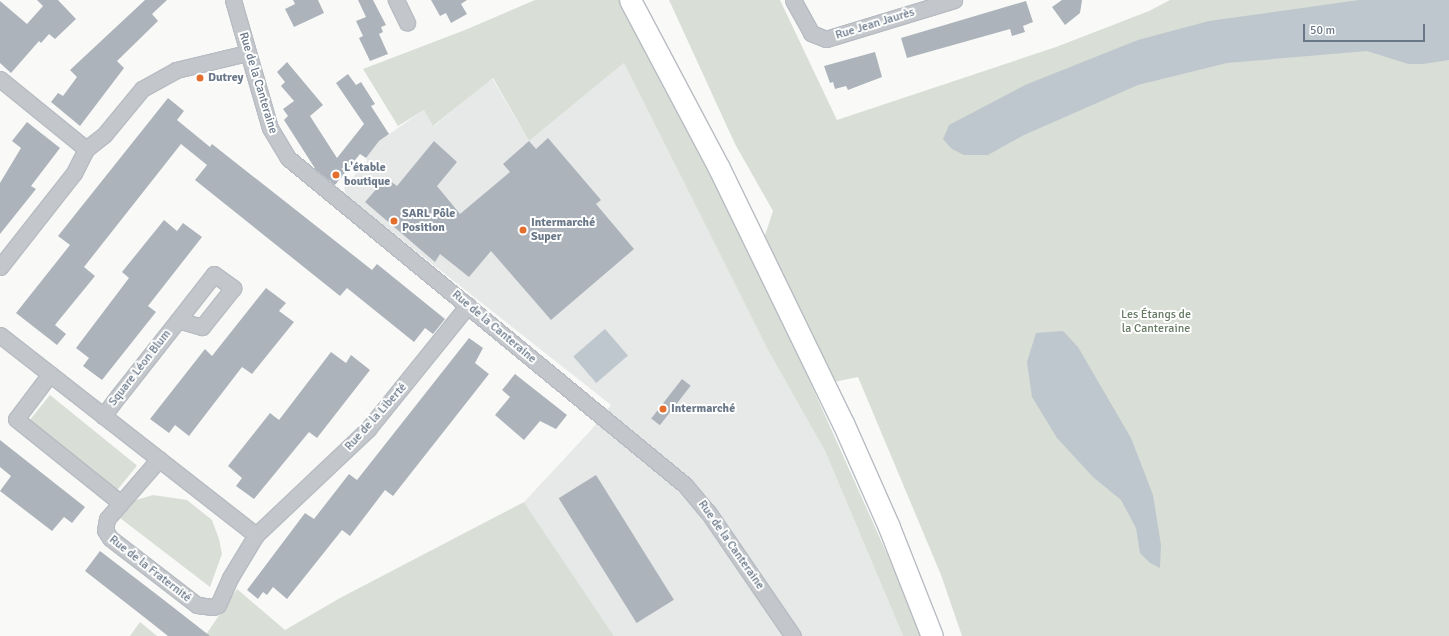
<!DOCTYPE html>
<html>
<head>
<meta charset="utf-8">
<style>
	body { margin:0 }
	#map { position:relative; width:1449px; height:636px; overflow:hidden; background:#f9faf8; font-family:Signika,sans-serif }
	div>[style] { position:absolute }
	.built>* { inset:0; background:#e7e9e9 }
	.green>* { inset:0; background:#d9dfd7; transform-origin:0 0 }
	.water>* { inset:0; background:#bec7cd; transform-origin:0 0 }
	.building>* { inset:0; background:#acb3ba; transform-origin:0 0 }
	.roads { filter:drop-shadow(1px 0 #b8bcc2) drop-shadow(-1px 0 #b8bcc2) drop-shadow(0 1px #b8bcc2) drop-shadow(0 -1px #b8bcc2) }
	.street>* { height:15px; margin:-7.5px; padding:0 7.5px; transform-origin:7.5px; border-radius:7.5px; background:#c3c7cb }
	.secondary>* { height:21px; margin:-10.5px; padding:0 10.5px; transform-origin:10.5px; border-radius:10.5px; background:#fff }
	.dots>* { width:11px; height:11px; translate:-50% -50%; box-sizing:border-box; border:2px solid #fff; border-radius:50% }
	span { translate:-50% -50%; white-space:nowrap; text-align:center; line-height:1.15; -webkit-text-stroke:4px #fff; paint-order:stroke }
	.street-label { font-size:12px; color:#697788 }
	.poi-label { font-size:12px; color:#697788; font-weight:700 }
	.left { translate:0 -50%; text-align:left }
	.park-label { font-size:12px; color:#667a64 }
	.scale { position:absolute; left:1303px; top:24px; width:122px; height:18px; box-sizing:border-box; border:2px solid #697788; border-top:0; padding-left:5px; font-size:12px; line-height:14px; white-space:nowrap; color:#697788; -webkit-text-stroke:3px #fff; paint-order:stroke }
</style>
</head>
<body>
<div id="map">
	<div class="built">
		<i style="clip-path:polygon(624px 63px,769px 352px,825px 451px,903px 636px,614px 636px,524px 502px,591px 430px,611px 405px,346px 196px,344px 187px,367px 161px,366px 158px,379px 141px,424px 110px,434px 126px,492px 78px,529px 141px)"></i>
	</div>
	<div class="green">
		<i style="clip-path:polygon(535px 0,620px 0,668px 89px,777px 308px,909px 603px,921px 636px,903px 636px,825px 451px,769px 352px,624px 63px,529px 141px,493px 78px,433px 126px,424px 110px,398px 126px,363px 69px,465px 30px)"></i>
		<i style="clip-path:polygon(669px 0,780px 0,837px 120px,1056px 47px,1149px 11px,1170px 0,1449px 0,1449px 636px,962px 636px,941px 575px,858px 377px,834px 382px,763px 241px,773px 211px,735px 144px)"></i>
		<i style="left:50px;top:395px;width:112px;height:33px;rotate:39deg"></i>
		<i style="clip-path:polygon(153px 495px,187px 500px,212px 520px,219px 539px,222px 554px,210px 587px,120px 518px,136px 500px)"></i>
		<i style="clip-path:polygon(524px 502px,614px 636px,205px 636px,237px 589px,285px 630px,340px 598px)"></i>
		<i style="clip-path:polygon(140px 622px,157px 636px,130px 636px)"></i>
	</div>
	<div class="water">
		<i style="clip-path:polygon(1359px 0,1449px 0,1449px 60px,1423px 64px,1408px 64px,1367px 51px,1227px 63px,1138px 85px,1024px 135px,988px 155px,964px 155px,952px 149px,943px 139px,949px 125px,1025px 85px,1138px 40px,1209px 21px)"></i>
		<i style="left:605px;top:329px;width:35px;height:42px;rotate:49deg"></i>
		<i style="clip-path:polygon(1063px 331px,1078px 347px,1131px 438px,1153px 495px,1161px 545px,1160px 568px,1150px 563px,1140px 553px,1136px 528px,1121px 500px,1093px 477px,1057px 438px,1032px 397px,1027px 362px,1036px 333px)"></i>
	</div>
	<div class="building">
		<i style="clip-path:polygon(37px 0,58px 0,76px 19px,55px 39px,49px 34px,41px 43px,39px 41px,11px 73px,0 63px,0 1px,27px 24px,43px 6px)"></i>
		<i style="clip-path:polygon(145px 0,167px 0,152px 14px,158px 21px,117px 61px,124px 68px,80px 126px,51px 102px,58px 93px,63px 96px,77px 77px,70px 70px)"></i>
		<i style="clip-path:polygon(293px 0,318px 0,324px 13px,294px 27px,285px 9px,295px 4px)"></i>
		<i style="clip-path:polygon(358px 0,373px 0,386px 25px,381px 27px,383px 32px,379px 34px,388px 54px,370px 61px,359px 38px,363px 36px,356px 21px,366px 17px)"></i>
		<i style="clip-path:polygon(431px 0,467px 0,461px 4px,467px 14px,451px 23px,446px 13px,440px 16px)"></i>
		<i style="clip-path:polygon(1062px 0,1082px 0,1080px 13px,1065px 25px,1052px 7px)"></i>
		<i style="clip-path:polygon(1026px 1px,1033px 22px,1023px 26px,1025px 32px,1012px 36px,1010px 29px,907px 58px,901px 38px)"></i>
		<i style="clip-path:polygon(875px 52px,882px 77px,848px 90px,846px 86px,835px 89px,833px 82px,830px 83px,824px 66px)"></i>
		<i style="clip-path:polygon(287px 62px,323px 105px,310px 116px,337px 158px,364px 124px,336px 83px,348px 74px,356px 85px,361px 82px,375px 104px,371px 106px,389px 134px,379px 141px,366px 158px,360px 154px,335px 185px,316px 170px,284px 120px,288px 116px,283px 109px,294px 101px,281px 86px,285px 82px,277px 72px)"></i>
		<i style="clip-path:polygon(168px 98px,184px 111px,177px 120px,210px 147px,212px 144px,372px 270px,377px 264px,445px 319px,433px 334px,425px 328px,414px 342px,347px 288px,340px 296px,195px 180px,207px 165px,181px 144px,84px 267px,95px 276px,55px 325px,66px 334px,57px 345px,16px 313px,70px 245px,58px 236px)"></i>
		<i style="clip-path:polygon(27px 122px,60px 148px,31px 186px,36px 189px,0 234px,0 183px,21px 148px,12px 141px)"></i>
		<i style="clip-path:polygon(548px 138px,601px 200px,596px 204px,634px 249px,551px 320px,491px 251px,469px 277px,440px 254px,435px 262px,365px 202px,386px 178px,397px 186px,434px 141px,457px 162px,437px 186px,460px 214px,510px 172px,503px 164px,529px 141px,536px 149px)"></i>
		<i style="clip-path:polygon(164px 220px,177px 231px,183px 223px,202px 237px,148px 306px,156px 312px,102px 380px,83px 366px,89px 358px,76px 348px,129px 278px,122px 272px)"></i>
		<i style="clip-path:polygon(266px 288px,286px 303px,279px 311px,294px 322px,252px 374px,242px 367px,189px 436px,175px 425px,169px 433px,150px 419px,205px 349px,212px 356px)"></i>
		<i style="clip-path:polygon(469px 338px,483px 348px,475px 363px,489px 374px,393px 496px,385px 490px,350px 536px,342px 530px,287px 599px,273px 587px,267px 595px,263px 592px,258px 599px,247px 590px,305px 513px,314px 519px,349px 474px,357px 480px)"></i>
		<i style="clip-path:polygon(331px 352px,346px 363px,351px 355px,370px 370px,317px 438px,309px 432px,254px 499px,236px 486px,242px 478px,228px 466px,270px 413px,279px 420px)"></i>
		<i style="clip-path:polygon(515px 374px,567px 415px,556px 429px,540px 421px,524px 440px,495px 415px,510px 397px,502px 390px)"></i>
		<i style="left:682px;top:379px;width:11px;height:50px;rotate:38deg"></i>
		<i style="clip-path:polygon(0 440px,85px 507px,72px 523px,64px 517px,52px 531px,0 491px,11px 476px,0 467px)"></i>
		<i style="left:596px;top:475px;width:147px;height:44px;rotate:58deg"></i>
		<i style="clip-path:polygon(100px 551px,160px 597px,210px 636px,168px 636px,144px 617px,85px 571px)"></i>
	</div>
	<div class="roads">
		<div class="street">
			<i style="left:233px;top:0;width:133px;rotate:73.9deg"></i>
			<i style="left:270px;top:128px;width:35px;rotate:59deg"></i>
			<i style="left:288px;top:158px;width:514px;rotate:39.48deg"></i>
			<i style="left:685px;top:485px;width:35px;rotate:50deg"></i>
			<i style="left:708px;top:512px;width:150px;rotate:55.6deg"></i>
			<i style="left:396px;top:0;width:25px;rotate:64deg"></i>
			<i style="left:793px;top:0;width:38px;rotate:61deg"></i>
			<i style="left:811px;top:33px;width:16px;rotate:22deg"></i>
			<i style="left:826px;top:39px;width:134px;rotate:-16.9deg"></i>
			<i style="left:0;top:79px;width:111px;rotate:39.1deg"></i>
			<i style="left:0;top:267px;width:120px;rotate:-51.8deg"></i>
			<i style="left:74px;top:173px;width:27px;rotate:-63deg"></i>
			<i style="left:86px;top:149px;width:23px;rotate:-38deg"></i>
			<i style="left:104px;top:135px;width:60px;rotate:-50.4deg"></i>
			<i style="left:142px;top:89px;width:39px;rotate:-29deg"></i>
			<i style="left:176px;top:70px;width:73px;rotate:-13.5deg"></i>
			<i style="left:0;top:335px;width:325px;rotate:38deg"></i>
			<i style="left:50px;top:374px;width:56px;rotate:127.1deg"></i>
			<i style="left:16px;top:419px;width:134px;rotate:38.7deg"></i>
			<i style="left:103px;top:416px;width:26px;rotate:-53deg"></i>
			<i style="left:119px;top:395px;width:95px;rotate:-51.8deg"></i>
			<i style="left:178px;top:320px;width:58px;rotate:-52deg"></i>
			<i style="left:214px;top:274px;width:24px;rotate:36deg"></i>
			<i style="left:233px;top:288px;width:50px;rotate:128.5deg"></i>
			<i style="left:202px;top:327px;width:25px;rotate:-164deg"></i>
			<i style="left:159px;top:459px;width:79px;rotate:130.9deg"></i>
			<i style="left:107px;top:519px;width:11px;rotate:100deg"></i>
			<i style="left:105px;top:530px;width:9px;rotate:58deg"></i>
			<i style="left:110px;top:538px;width:110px;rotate:37.6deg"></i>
			<i style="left:197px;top:605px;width:16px;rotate:7deg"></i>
			<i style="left:213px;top:607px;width:5px;rotate:-22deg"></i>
			<i style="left:218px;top:605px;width:30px;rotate:-66deg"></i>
			<i style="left:230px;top:578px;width:50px;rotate:-58.8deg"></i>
			<i style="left:256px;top:535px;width:154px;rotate:-43.4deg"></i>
			<i style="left:368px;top:429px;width:159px;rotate:-51.1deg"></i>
		</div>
		<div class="secondary">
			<i style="left:630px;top:0;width:190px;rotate:62.1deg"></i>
			<i style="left:719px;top:168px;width:284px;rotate:64.1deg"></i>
			<i style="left:843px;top:423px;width:114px;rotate:66.1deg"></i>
			<i style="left:889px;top:527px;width:117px;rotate:68.5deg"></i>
		</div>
	</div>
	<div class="dots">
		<i style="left:200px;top:78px;background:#e36e2e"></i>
		<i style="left:336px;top:175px;background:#e36e2e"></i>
		<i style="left:394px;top:221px;background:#e36e2e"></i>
		<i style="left:523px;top:230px;background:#e36e2e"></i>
		<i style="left:663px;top:409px;background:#e36e2e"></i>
	</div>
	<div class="street-label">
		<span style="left:875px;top:24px;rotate:-17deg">Rue Jean Jaurès</span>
		<span style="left:258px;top:83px;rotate:73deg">Rue de la Canteraine</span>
		<span style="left:494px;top:327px;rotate:40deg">Rue de la Canteraine</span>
		<span style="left:140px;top:368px;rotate:-52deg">Square Léon Blum</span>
		<span style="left:376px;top:417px;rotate:-48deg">Rue de la Liberté</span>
		<span style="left:731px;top:545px;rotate:55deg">Rue de la Canteraine</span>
		<span style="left:150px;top:569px;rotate:38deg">Rue de la Fraternité</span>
	</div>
	<div class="poi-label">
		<span class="left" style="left:208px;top:78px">Dutrey</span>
		<span class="left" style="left:344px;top:175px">L'étable<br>boutique</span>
		<span class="left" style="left:402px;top:221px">SARL Pôle<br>Position</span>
		<span class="left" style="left:531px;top:230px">Intermarché<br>Super</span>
		<span class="left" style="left:671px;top:409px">Intermarché</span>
	</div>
	<div class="park-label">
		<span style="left:1156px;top:322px">Les Étangs de<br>la Canteraine</span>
	</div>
	<div class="scale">50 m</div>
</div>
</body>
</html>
